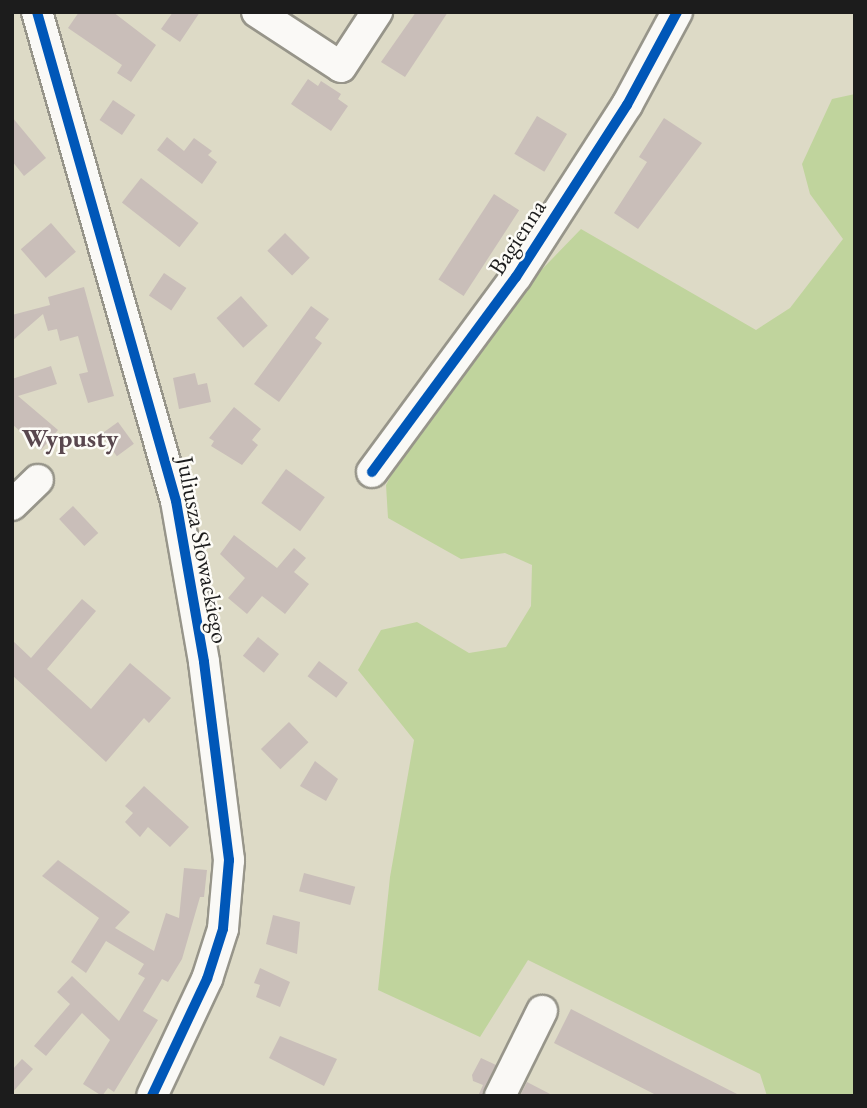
<!DOCTYPE html>
<html>
<head>
<meta charset="utf-8">
<style>
	body { margin:0 }
	#map { position:relative; width:867px; height:1108px; overflow:hidden; background:#dddac6; font-family:"EB Garamond",serif }
	div>[style] { position:absolute }
	.green>* { inset:0; background:#c0d49d }
	.building>* { inset:0; background:#c9beb9; transform-origin:0 0 }
	.roads { filter:drop-shadow(2px 0 #97958a) drop-shadow(-2px 0 #97958a) drop-shadow(0 2px #97958a) drop-shadow(0 -2px #97958a) }
	.minor>* { height:30px; margin:-15px; padding:0 15px; transform-origin:15px; border-radius:15px; background:#faf9f6 }
	.cycleway>* { height:10px; margin:-5px; padding:0 5px; transform-origin:5px; border-radius:5px; background:#0057b8 }
	span { translate:-50% -50%; white-space:nowrap; text-align:center; line-height:1.15; -webkit-text-stroke:5px #fdfcf7; paint-order:stroke }
	.street-label { font-size:24px; color:#1c1c1c }
	.neighbourhood-label { font-size:26px; color:#59474e; font-weight:700 }
	.frame { position:absolute; inset:0; border:14px solid #1c1c1c; pointer-events:none }
</style>
</head>
<body>
<div id="map">
	<div class="green">
		<i style="clip-path:polygon(855px 94px,855px 1096px,767px 1096px,760px 1074px,528px 960px,480px 1037px,378px 990px,390px 877px,414px 740px,358px 670px,381px 630px,417px 622px,469px 653px,506px 647px,531px 606px,532px 565px,505px 553px,461px 559px,388px 518px,386px 485px,409px 441px,522px 290px,581px 229px,756px 330px,790px 308px,843px 239px,810px 194px,802px 164px,832px 99px)"></i>
	</div>
	<div class="building">
		<i style="clip-path:polygon(79px 12px,113px 12px,156px 45px,131px 82px,117px 73px,122px 65px,68px 28px)"></i>
		<i style="clip-path:polygon(173px 12px,200px 12px,180px 42px,161px 29px)"></i>
		<i style="clip-path:polygon(416px 12px,448px 12px,405px 77px,381px 62px)"></i>
		<i style="clip-path:polygon(308px 79px,318px 86px,321px 81px,341px 94px,338px 99px,348px 106px,331px 131px,291px 104px)"></i>
		<i style="left:113px;top:100px;width:27px;height:24px;rotate:34deg"></i>
		<i style="left:537px;top:116px;width:35px;height:44px;rotate:31deg"></i>
		<i style="clip-path:polygon(12px 117px,46px 158px,24px 176px,12px 161px)"></i>
		<i style="clip-path:polygon(664px 118px,702px 143px,638px 229px,614px 213px,647px 162px,639px 157px)"></i>
		<i style="clip-path:polygon(167px 137px,184px 151px,194px 138px,212px 151px,208px 155px,217px 162px,202px 184px,157px 150px)"></i>
		<i style="left:141px;top:178px;width:73px;height:31px;rotate:38deg"></i>
		<i style="left:494px;top:194px;width:30px;height:102px;rotate:33deg"></i>
		<i style="left:51px;top:223px;width:38px;height:40px;rotate:49deg"></i>
		<i style="left:285px;top:233px;width:35px;height:25px;rotate:45deg"></i>
		<i style="left:164px;top:273px;width:27px;height:27px;rotate:34deg"></i>
		<i style="clip-path:polygon(84px 287px,114px 396px,88px 403px,79px 374px,88px 372px,78px 336px,60px 341px,57px 329px,48px 331px,43px 314px,12px 341px,12px 315px,50px 305px,48px 297px)"></i>
		<i style="left:241px;top:296px;width:40px;height:33px;rotate:48deg"></i>
		<i style="clip-path:polygon(311px 306px,329px 319px,315px 338px,322px 343px,279px 402px,254px 384px)"></i>
		<i style="clip-path:polygon(51px 366px,57px 384px,18px 396px,58px 430px,41px 450px,12px 424px,12px 379px)"></i>
		<i style="clip-path:polygon(195px 373px,198px 385px,207px 383px,211px 402px,179px 409px,173px 378px)"></i>
		<i style="clip-path:polygon(234px 407px,261px 429px,252px 440px,258px 445px,242px 465px,211px 446px,214px 441px,209px 438px)"></i>
		<i style="left:118px;top:422px;width:27px;height:21px;rotate:54deg"></i>
		<i style="left:286px;top:469px;width:48px;height:42px;rotate:36deg"></i>
		<i style="left:73px;top:506px;width:37px;height:19px;rotate:47deg"></i>
		<i style="clip-path:polygon(234px 535px,277px 568px,294px 548px,306px 558px,294px 572px,309px 584px,285px 614px,262px 596px,247px 614px,228px 598px,245px 578px,220px 554px)"></i>
		<i style="clip-path:polygon(82px 599px,96px 611px,47px 669px,91px 709px,130px 663px,171px 698px,149px 723px,144px 718px,106px 762px,12px 675px,12px 640px,31px 658px)"></i>
		<i style="left:258px;top:637px;width:27px;height:24px;rotate:39deg"></i>
		<i style="left:319px;top:661px;width:36px;height:19px;rotate:37deg"></i>
		<i style="left:289px;top:722px;width:28px;height:39px;rotate:46deg"></i>
		<i style="clip-path:polygon(315px 761px,338px 779px,326px 801px,300px 786px)"></i>
		<i style="clip-path:polygon(144px 786px,189px 827px,170px 847px,148px 827px,140px 837px,125px 822px,133px 813px,125px 806px)"></i>
		<i style="clip-path:polygon(58px 860px,130px 912px,115px 928px,154px 951px,166px 913px,179px 918px,184px 868px,207px 870px,204px 897px,200px 897px,182px 959px,168px 982px,162px 979px,143px 1011px,158px 1020px,114px 1092px,108px 1088px,102px 1096px,83px 1084px,110px 1040px,82px 1013px,46px 1056px,34px 1046px,70px 1004px,57px 992px,72px 976px,119px 1021px,145px 978px,138px 974px,144px 964px,106px 941px,86px 973px,71px 962px,99px 918px,42px 876px)"></i>
		<i style="left:304px;top:873px;width:53px;height:19px;rotate:15deg"></i>
		<i style="clip-path:polygon(273px 915px,300px 922px,297px 954px,266px 944px)"></i>
		<i style="clip-path:polygon(260px 968px,290px 982px,280px 1007px,256px 997px,260px 985px,254px 983px)"></i>
		<i style="clip-path:polygon(571px 1009px,676px 1063px,741px 1096px,658px 1096px,554px 1043px)"></i>
		<i style="clip-path:polygon(280px 1036px,337px 1059px,324px 1086px,269px 1058px)"></i>
		<i style="clip-path:polygon(481px 1058px,496px 1065px,483px 1096px,478px 1096px,483px 1085px,473px 1081px,472px 1075px)"></i>
		<i style="clip-path:polygon(22px 1059px,33px 1069px,12px 1093px,12px 1070px)"></i>
		<i style="clip-path:polygon(527px 1082px,554px 1096px,520px 1096px)"></i>
	</div>
	<div class="roads">
		<div class="minor">
			<i style="left:37px;top:12px;width:508px;rotate:74.13deg"></i>
			<i style="left:176px;top:501px;width:163px;rotate:80.1deg"></i>
			<i style="left:204px;top:662px;width:200px;rotate:82.8deg"></i>
			<i style="left:229px;top:860px;width:69px;rotate:95deg"></i>
			<i style="left:223px;top:929px;width:52px;rotate:107.7deg"></i>
			<i style="left:207px;top:979px;width:129px;rotate:115.2deg"></i>
			<i style="left:257px;top:12px;width:100px;rotate:33.2deg"></i>
			<i style="left:341px;top:67px;width:66px;rotate:-56.8deg"></i>
			<i style="left:372px;top:472px;width:242px;rotate:-53.6deg"></i>
			<i style="left:516px;top:277px;width:205px;rotate:-57.2deg"></i>
			<i style="left:627px;top:105px;width:106px;rotate:-61.7deg"></i>
			<i style="left:12px;top:505px;width:36px;rotate:-44deg"></i>
			<i style="left:500px;top:1096px;width:95px;rotate:-63.7deg"></i>
		</div>
	</div>
	<div class="cycleway">
		<i style="left:37px;top:12px;width:508px;rotate:74.13deg"></i>
		<i style="left:176px;top:501px;width:163px;rotate:80.1deg"></i>
		<i style="left:204px;top:662px;width:200px;rotate:82.8deg"></i>
		<i style="left:229px;top:860px;width:69px;rotate:95deg"></i>
		<i style="left:223px;top:929px;width:52px;rotate:107.7deg"></i>
		<i style="left:207px;top:979px;width:129px;rotate:115.2deg"></i>
		<i style="left:372px;top:472px;width:242px;rotate:-53.6deg"></i>
		<i style="left:516px;top:277px;width:205px;rotate:-57.2deg"></i>
		<i style="left:627px;top:105px;width:106px;rotate:-61.7deg"></i>
	</div>
	<div class="street-label">
		<span style="left:517px;top:237px;rotate:-57deg">Bagienna</span>
		<span style="left:203px;top:550px;rotate:79deg">Juliusza Słowackiego</span>
	</div>
	<div class="neighbourhood-label">
		<span style="left:70px;top:439px">Wypusty</span>
	</div>
	<div class="frame"></div>
</div>
</body>
</html>
